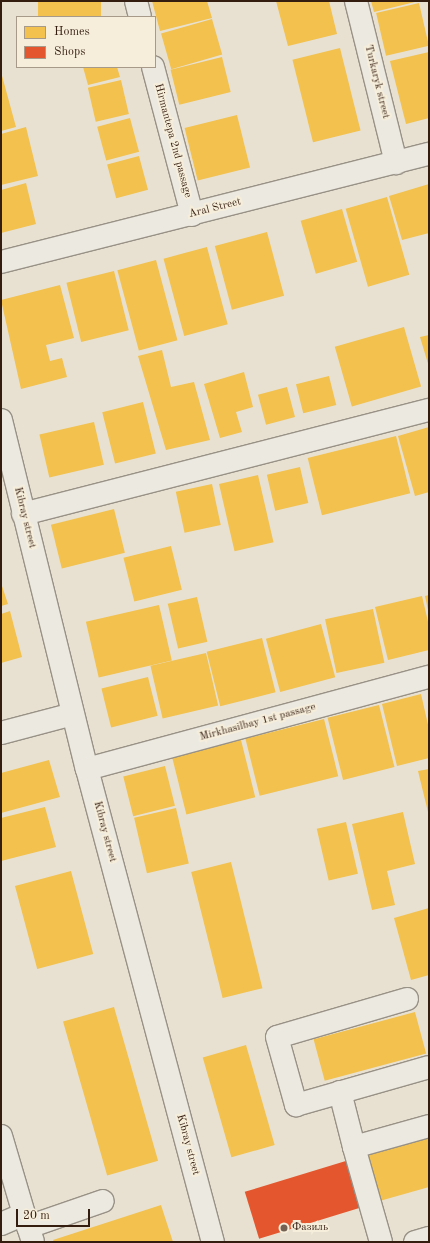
<!DOCTYPE html>
<html>
<head>
<meta charset="utf-8">
<style>
	body { margin:0 }
	#map { position:relative; width:430px; height:1243px; overflow:hidden; background:#e8e1d1; font-family:"Old Standard TT",serif }
	div>[style] { position:absolute }
	.homes>* { inset:0; background:#f2c14e; transform-origin:0 0 }
	.shops>* { inset:0; background:#e4572e; transform-origin:0 0 }
	.roads { filter:drop-shadow(1px 0 #989186) drop-shadow(-1px 0 #989186) drop-shadow(0 1px #989186) drop-shadow(0 -1px #989186) }
	.minor>* { height:22px; margin:-11px; padding:0 11px; transform-origin:11px; border-radius:11px; background:#ece9e1 }
	.dots>* { width:11px; height:11px; translate:-50% -50%; box-sizing:border-box; border:2px solid #f6eedb; border-radius:50% }
	span { translate:-50% -50%; white-space:nowrap; text-align:center; line-height:1.15; -webkit-text-stroke:4px #f6eedb; paint-order:stroke }
	.street-label { font-size:11px; color:#341c0f }
	.poi-label { font-size:11px; color:#341c0f }
	.left { translate:0 -50%; text-align:left }
	.frame { position:absolute; inset:0; border:2px solid #341c0f; pointer-events:none }
	.legend { position:absolute; left:16px; top:16px; width:140px; height:52px; box-sizing:border-box; background:#f6eedb; border:1px solid #a89a89; margin:0; padding:5px 7px; list-style:none; font-size:12px; color:#341c0f }
	.legend li { display:flex; align-items:center; gap:8px; height:20px }
	.legend b { width:20px; border:1px solid #a89a89 }
	.scale { position:absolute; left:16px; top:1209px; width:74px; height:18px; box-sizing:border-box; border:2px solid #341c0f; border-top:0; padding-left:5px; font-size:12px; line-height:14px; white-space:nowrap; color:#341c0f; -webkit-text-stroke:3px #f6eedb; paint-order:stroke }
</style>
</head>
<body>
<div id="map">
	<div class="homes">
		<i style="left:38px;top:1px;width:63px;height:16px"></i>
		<i style="clip-path:polygon(152px 1px,207px 1px,212px 18px,160px 31px)"></i>
		<i style="clip-path:polygon(276px 1px,329px 1px,337px 34px,288px 46px)"></i>
		<i style="clip-path:polygon(371px 1px,415px 1px,415px 2px,374px 12px)"></i>
		<i style="left:419px;top:3px;width:44px;height:44px;rotate:77deg"></i>
		<i style="left:212px;top:19px;width:37px;height:53px;rotate:74deg"></i>
		<i style="left:340px;top:48px;width:85px;height:49px;rotate:76deg"></i>
		<i style="clip-path:polygon(429px 52px,429px 118px,406px 124px,390px 61px)"></i>
		<i style="left:222px;top:57px;width:36px;height:53px;rotate:76deg"></i>
		<i style="clip-path:polygon(83px 67px,117px 67px,120px 77px,88px 85px)"></i>
		<i style="clip-path:polygon(1px 72px,16px 127px,1px 131px)"></i>
		<i style="left:121px;top:80px;width:35px;height:34px;rotate:77deg"></i>
		<i style="left:237px;top:115px;width:54px;height:54px;rotate:76deg"></i>
		<i style="left:130px;top:118px;width:35px;height:34px;rotate:75deg"></i>
		<i style="clip-path:polygon(26px 127px,38px 176px,1px 185px,1px 134px)"></i>
		<i style="left:139px;top:156px;width:35px;height:33px;rotate:75deg"></i>
		<i style="clip-path:polygon(26px 183px,36px 224px,1px 233px,1px 190px)"></i>
		<i style="clip-path:polygon(429px 184px,429px 233px,402px 240px,389px 196px)"></i>
		<i style="left:387px;top:197px;width:81px;height:43px;rotate:74deg"></i>
		<i style="left:342px;top:209px;width:55px;height:43px;rotate:74deg"></i>
		<i style="left:267px;top:232px;width:66px;height:54px;rotate:75deg"></i>
		<i style="left:207px;top:247px;width:80px;height:45px;rotate:75deg"></i>
		<i style="left:156px;top:260px;width:83px;height:40px;rotate:75deg"></i>
		<i style="left:114px;top:271px;width:61px;height:49px;rotate:76deg"></i>
		<i style="clip-path:polygon(60px 285px,74px 338px,46px 345px,50px 361px,62px 358px,67px 377px,21px 389px,1px 300px)"></i>
		<i style="left:404px;top:327px;width:62px;height:72px;rotate:74deg"></i>
		<i style="clip-path:polygon(429px 335px,429px 367px,420px 337px)"></i>
		<i style="clip-path:polygon(162px 350px,171px 387px,194px 382px,210px 440px,166px 450px,138px 356px)"></i>
		<i style="clip-path:polygon(244px 372px,253px 407px,236px 412px,242px 432px,220px 438px,204px 384px)"></i>
		<i style="left:329px;top:376px;width:30px;height:34px;rotate:76deg"></i>
		<i style="left:287px;top:387px;width:31px;height:30px;rotate:75deg"></i>
		<i style="left:143px;top:402px;width:53px;height:42px;rotate:76deg"></i>
		<i style="left:94px;top:422px;width:44px;height:56px;rotate:77deg"></i>
		<i style="clip-path:polygon(429px 427px,429px 492px,415px 496px,398px 436px)"></i>
		<i style="left:396px;top:436px;width:59px;height:91px;rotate:76deg"></i>
		<i style="left:300px;top:467px;width:37px;height:34px;rotate:77deg"></i>
		<i style="left:258px;top:475px;width:69px;height:40px;rotate:77deg"></i>
		<i style="left:212px;top:484px;width:42px;height:37px;rotate:78deg"></i>
		<i style="left:114px;top:509px;width:45px;height:65px;rotate:76deg"></i>
		<i style="left:171px;top:546px;width:45px;height:49px;rotate:76deg"></i>
		<i style="clip-path:polygon(1px 583px,8px 604px,1px 606px)"></i>
		<i style="clip-path:polygon(429px 595px,429px 610px,428px 610px,425px 596px)"></i>
		<i style="clip-path:polygon(422px 596px,429px 626px,429px 650px,388px 660px,375px 607px)"></i>
		<i style="left:197px;top:597px;width:46px;height:30px;rotate:77deg"></i>
		<i style="left:159px;top:605px;width:57px;height:75px;rotate:77deg"></i>
		<i style="left:373px;top:609px;width:55px;height:49px;rotate:78deg"></i>
		<i style="clip-path:polygon(10px 611px,22px 657px,1px 663px,1px 614px)"></i>
		<i style="left:321px;top:624px;width:55px;height:57px;rotate:75deg"></i>
		<i style="left:262px;top:638px;width:56px;height:57px;rotate:76deg"></i>
		<i style="left:206px;top:653px;width:54px;height:57px;rotate:77deg"></i>
		<i style="left:148px;top:677px;width:40px;height:48px;rotate:76deg"></i>
		<i style="clip-path:polygon(421px 694px,429px 729px,429px 758px,397px 766px,382px 704px)"></i>
		<i style="left:379px;top:705px;width:64px;height:53px;rotate:76deg"></i>
		<i style="left:324px;top:719px;width:59px;height:81px;rotate:76deg"></i>
		<i style="left:241px;top:740px;width:59px;height:71px;rotate:76deg"></i>
		<i style="clip-path:polygon(49px 760px,60px 797px,1px 813px,1px 773px)"></i>
		<i style="left:165px;top:766px;width:41px;height:43px;rotate:76deg"></i>
		<i style="clip-path:polygon(429px 769px,429px 812px,428px 812px,418px 771px)"></i>
		<i style="clip-path:polygon(45px 807px,56px 847px,1px 861px,1px 818px)"></i>
		<i style="left:176px;top:808px;width:57px;height:43px;rotate:77deg"></i>
		<i style="clip-path:polygon(403px 812px,415px 864px,387px 871px,395px 905px,372px 910px,352px 824px)"></i>
		<i style="left:346px;top:822px;width:53px;height:30px;rotate:77deg"></i>
		<i style="left:231px;top:862px;width:130px;height:41px;rotate:76deg"></i>
		<i style="left:71px;top:871px;width:86px;height:58px;rotate:75deg"></i>
		<i style="clip-path:polygon(429px 908px,429px 975px,411px 980px,394px 918px)"></i>
		<i style="left:114px;top:1007px;width:160px;height:53px;rotate:74deg"></i>
		<i style="left:415px;top:1012px;width:43px;height:105px;rotate:75deg"></i>
		<i style="left:246px;top:1045px;width:104px;height:45px;rotate:74deg"></i>
		<i style="clip-path:polygon(429px 1137px,429px 1187px,376px 1202px,363px 1156px)"></i>
		<i style="clip-path:polygon(161px 1205px,173px 1242px,54px 1242px,53px 1240px)"></i>
	</div>
	<div class="shops">
		<i style="left:349px;top:1160px;width:49px;height:109px;rotate:73deg"></i>
	</div>
	<div class="roads">
		<div class="minor">
			<i style="left:136px;top:1px;width:16px;rotate:76deg"></i>
			<i style="left:356px;top:1px;width:167px;rotate:76.1deg"></i>
			<i style="left:153px;top:67px;width:153px;rotate:75.2deg"></i>
			<i style="left:1px;top:262px;width:441px;rotate:-14.2deg"></i>
			<i style="left:1px;top:420px;width:359px;rotate:76.2deg"></i>
			<i style="left:87px;top:769px;width:489px;rotate:75.1deg"></i>
			<i style="left:23px;top:514px;width:419px;rotate:-14.4deg"></i>
			<i style="left:1px;top:733px;width:74px;rotate:-14.8deg"></i>
			<i style="left:87px;top:769px;width:354px;rotate:-15.1deg"></i>
			<i style="left:407px;top:999px;width:135px;rotate:163.7deg"></i>
			<i style="left:277px;top:1037px;width:71px;rotate:74.4deg"></i>
			<i style="left:296px;top:1105px;width:138px;rotate:-15.9deg"></i>
			<i style="left:340px;top:1092px;width:57px;rotate:75.7deg"></i>
			<i style="left:1px;top:1136px;width:81px;rotate:73.6deg"></i>
			<i style="left:1px;top:1224px;width:25px;rotate:-23deg"></i>
			<i style="left:24px;top:1214px;width:29px;rotate:72deg"></i>
			<i style="left:28px;top:1227px;width:79px;rotate:-19.1deg"></i>
			<i style="left:381px;top:1242px;width:99px;rotate:-105.9deg"></i>
			<i style="left:354px;top:1147px;width:78px;rotate:-15.6deg"></i>
			<i style="left:415px;top:1242px;width:15px;rotate:-16deg"></i>
		</div>
	</div>
	<div class="dots">
		<i style="left:284px;top:1228px;background:#736153"></i>
	</div>
	<div class="street-label">
		<span style="left:376px;top:82px;rotate:76deg">Turkaryk street</span>
		<span style="left:172px;top:141px;rotate:75deg">Hirmantepa 2nd passage</span>
		<span style="left:215px;top:209px;rotate:-14deg">Aral Street</span>
		<span style="left:24px;top:518px;rotate:76deg">Kibray street</span>
		<span style="left:258px;top:723px;rotate:-15deg">Mirkhasilbay 1st passage</span>
		<span style="left:104px;top:832px;rotate:75deg">Kibray street</span>
		<span style="left:187px;top:1145px;rotate:75deg">Kibray street</span>
	</div>
	<div class="poi-label">
		<span class="left" style="left:292px;top:1228px">Фазиль</span>
	</div>
	<div class="frame"></div>
	<ul class="legend">
	<li><b style="height:11px;background:#f2c14e"></b>Homes</li>
	<li><b style="height:11px;background:#e4572e"></b>Shops</li>
	</ul>
	<div class="scale">20 m</div>
</div>
</body>
</html>
